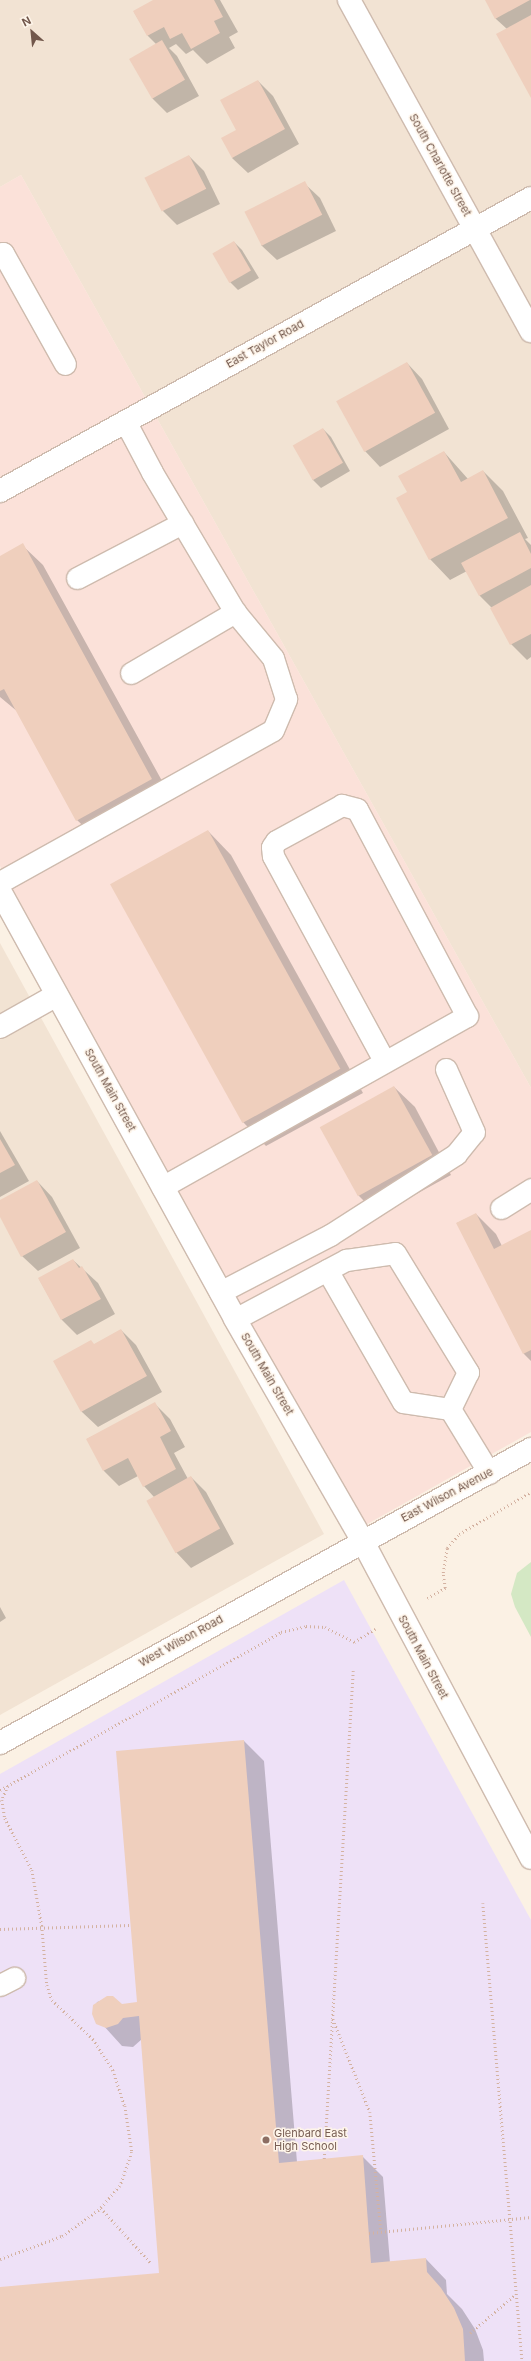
<!DOCTYPE html>
<html>
<head>
<meta charset="utf-8">
<style>
	body { margin:0 }
	#map { position:relative; width:531px; height:2361px; overflow:hidden; background:#fbf1e4; font-family:Inter,sans-serif }
	div>[style] { position:absolute }
	.residential>* { inset:0; background:#f2e3d3 }
	.commercial>* { inset:0; background:#fbe1d9 }
	.education>* { inset:0; background:#eee1f7 }
	.green>* { inset:0; background:#d4e8c4 }
	.shadow>* { inset:0; background:#0003 }
	.building>* { inset:0; background:#efcfbd; transform-origin:0 0 }
	.path>* { height:2.5px; margin-top:-1.25px; transform-origin:0; background:repeating-linear-gradient(90deg,#d4b2a1 0 1px,transparent 0 4px) }
	.roads { filter:drop-shadow(1px 0 #cebbae) drop-shadow(-1px 0 #cebbae) drop-shadow(0 1px #cebbae) drop-shadow(0 -1px #cebbae) }
	.service>* { height:21px; margin:-10.5px; padding:0 10.5px; transform-origin:10.5px; border-radius:10.5px; background:#fff }
	.minor>* { height:22px; margin:-11px; padding:0 11px; transform-origin:11px; border-radius:11px; background:#fff }
	.tertiary>* { height:22px; margin:-11px; padding:0 11px; transform-origin:11px; border-radius:11px; background:#fff }
	.secondary>* { height:22px; margin:-11px; padding:0 11px; transform-origin:11px; border-radius:11px; background:#fff }
	.dots>* { width:11px; height:11px; translate:-50% -50%; box-sizing:border-box; border:2px solid #fef5ea; border-radius:50% }
	span { translate:-50% -50%; white-space:nowrap; text-align:center; line-height:1.15; -webkit-text-stroke:3px #fef5ea; paint-order:stroke }
	.street-label { font-size:11px; color:#72574b }
	.education-label { font-size:11px; color:#785e54 }
	.left { translate:0 -50%; text-align:left }
	.north { position:absolute; left:12px; top:12px; width:40px; height:40px; -webkit-text-stroke:3px #fef5ea; paint-order:stroke; rotate:333deg; font-size:11px; font-weight:700; line-height:16px; text-align:center; color:#72574b }
	.north::after { content:''; display:block; margin:auto; width:14px; height:18px; background:#72574b; clip-path:polygon(50% 0,100% 100%,50% 72%,0 100%) }
</style>
</head>
<body>
<div id="map">
	<div class="residential">
		<i style="clip-path:polygon(0 0,531px 0,531px 1088px,21px 175px,0 187px)"></i>
		<i style="clip-path:polygon(0 943px,324px 1534px,0 1715px)"></i>
	</div>
	<div class="commercial">
		<i style="clip-path:polygon(21px 175px,531px 1088px,531px 1432px,362px 1527px,0 866px,0 187px)"></i>
	</div>
	<div class="education">
		<i style="clip-path:polygon(344px 1580px,531px 1920px,531px 2361px,0 2361px,0 1774px)"></i>
	</div>
	<div class="green">
		<i style="clip-path:polygon(531px 1562px,531px 1637px,515px 1607px,511px 1594px,517px 1573px)"></i>
	</div>
	<div class="shadow">
		<i style="clip-path:polygon(155px 0,220px 0,238px 32px,229px 37px,235px 48px,207px 64px,193px 50px,186px 54px,176px 44px,169px 48px,177px 56px,199px 96px,167px 113px,152px 98px,156px 44px,148px 36px,134px 12px)"></i>
		<i style="clip-path:polygon(486px 0,531px 0,531px 96px,507px 29px,496px 19px)"></i>
		<i style="clip-path:polygon(258px 81px,273px 96px,299px 144px,248px 173px,232px 158px)"></i>
		<i style="clip-path:polygon(189px 156px,204px 171px,220px 204px,177px 225px,162px 210px)"></i>
		<i style="clip-path:polygon(304px 183px,320px 198px,336px 231px,277px 260px,261px 245px)"></i>
		<i style="clip-path:polygon(234px 242px,242px 250px,259px 278px,238px 290px,230px 282px)"></i>
		<i style="clip-path:polygon(407px 363px,422px 379px,449px 429px,380px 467px,365px 451px)"></i>
		<i style="clip-path:polygon(323px 429px,331px 437px,350px 471px,321px 488px,312px 479px)"></i>
		<i style="clip-path:polygon(444px 452px,468px 479px,483px 471px,503px 491px,528px 538px,525px 539px,531px 545px,531px 657px,527px 660px,511px 644px,492px 608px,480px 596px,467px 571px,450px 580px,430px 559px,409px 493px)"></i>
		<i style="clip-path:polygon(22px 545px,43px 565px,172px 799px,98px 840px,77px 820px,18px 712px,0 697px,0 557px)"></i>
		<i style="clip-path:polygon(208px 831px,231px 855px,363px 1093px,266px 1146px,243px 1122px)"></i>
		<i style="clip-path:polygon(394px 1087px,415px 1107px,451px 1175px,378px 1215px,357px 1194px)"></i>
		<i style="clip-path:polygon(0 1131px,29px 1181px,0 1197px)"></i>
		<i style="clip-path:polygon(37px 1181px,52px 1197px,80px 1248px,38px 1271px,22px 1256px,0 1215px,0 1201px)"></i>
		<i style="clip-path:polygon(476px 1214px,496px 1234px,502px 1246px,531px 1231px,531px 1361px,524px 1354px,457px 1223px)"></i>
		<i style="clip-path:polygon(73px 1260px,98px 1283px,115px 1314px,77px 1335px,62px 1320px,39px 1279px)"></i>
		<i style="clip-path:polygon(121px 1330px,136px 1345px,162px 1392px,98px 1427px,82px 1412px,55px 1361px,94px 1345px)"></i>
		<i style="clip-path:polygon(155px 1404px,170px 1419px,185px 1447px,174px 1453px,188px 1479px,191px 1477px,206px 1492px,234px 1544px,191px 1568px,176px 1552px,154px 1497px,144px 1486px,138px 1476px,119px 1486px,104px 1471px,87px 1439px)"></i>
		<i style="clip-path:polygon(0 1607px,6px 1618px,0 1622px)"></i>
		<i style="clip-path:polygon(244px 1741px,264px 1761px,297px 2162px,362px 2156px,383px 2177px,390px 2263px,426px 2259px,446px 2280px,447px 2294px,462px 2309px,475px 2329px,483px 2350px,484px 2361px,0 2361px,0 2288px,160px 2274px,142px 2039px,133px 2047px,122px 2046px,93px 2014px,97px 2002px,113px 1997px,121px 2005px,138px 2003px)"></i>
	</div>
	<div class="building">
		<i style="clip-path:polygon(153px 0,214px 0,223px 17px,214px 21px,220px 33px,191px 49px,182px 33px,170px 39px,164px 27px,147px 36px,133px 11px)"></i>
		<i style="clip-path:polygon(485px 0,530px 0,495px 19px)"></i>
		<i style="clip-path:polygon(531px 15px,531px 98px,496px 34px)"></i>
		<i style="left:162px;top:40px;width:46px;height:38px;rotate:60deg"></i>
		<i style="clip-path:polygon(258px 80px,285px 129px,232px 158px,221px 138px,236px 130px,220px 100px)"></i>
		<i style="left:189px;top:155px;width:38px;height:50px;rotate:63deg"></i>
		<i style="left:305px;top:181px;width:38px;height:68px;rotate:63deg"></i>
		<i style="left:234px;top:241px;width:34px;height:25px;rotate:60deg"></i>
		<i style="left:407px;top:362px;width:58px;height:81px;rotate:61deg"></i>
		<i style="left:323px;top:428px;width:40px;height:35px;rotate:60deg"></i>
		<i style="clip-path:polygon(444px 451px,461px 482px,483px 470px,508px 518px,429px 560px,396px 498px,407px 492px,398px 476px)"></i>
		<i style="clip-path:polygon(520px 532px,531px 554px,531px 568px,479px 596px,461px 563px)"></i>
		<i style="clip-path:polygon(23px 543px,152px 779px,76px 821px,4px 689px,0 691px,0 556px)"></i>
		<i style="clip-path:polygon(531px 585px,531px 634px,510px 645px,490px 608px)"></i>
		<i style="left:208px;top:830px;width:273px;height:112px;rotate:61deg"></i>
		<i style="left:394px;top:1086px;width:79px;height:85px;rotate:61deg"></i>
		<i style="clip-path:polygon(0 1139px,15px 1165px,0 1173px)"></i>
		<i style="clip-path:polygon(37px 1180px,66px 1232px,21px 1257px,0 1217px,0 1200px)"></i>
		<i style="clip-path:polygon(476px 1213px,494px 1249px,531px 1230px,531px 1350px,523px 1354px,456px 1223px)"></i>
		<i style="clip-path:polygon(73px 1259px,79px 1268px,82px 1266px,101px 1299px,61px 1320px,38px 1278px)"></i>
		<i style="clip-path:polygon(121px 1329px,147px 1376px,81px 1412px,53px 1361px,91px 1340px,94px 1344px)"></i>
		<i style="clip-path:polygon(155px 1402px,171px 1431px,160px 1437px,176px 1469px,143px 1487px,128px 1458px,103px 1471px,86px 1439px)"></i>
		<i style="left:191px;top:1476px;width:60px;height:51px;rotate:61deg"></i>
		<i style="clip-path:polygon(244px 1740px,279px 2163px,363px 2155px,371px 2263px,426px 2258px,427px 2272px,441px 2288px,454px 2308px,463px 2329px,465px 2361px,0 2361px,0 2287px,159px 2273px,139px 2016px,123px 2018px,118px 2024px,106px 2028px,96px 2024px,92px 2014px,93px 2005px,107px 1996px,113px 1996px,122px 2004px,137px 2002px,116px 1751px)"></i>
	</div>
	<div class="path">
		<i style="left:427px;top:1598px;width:21px;rotate:-29deg"></i>
		<i style="left:445px;top:1588px;width:15px;rotate:-98deg"></i>
		<i style="left:443px;top:1573px;width:25px;rotate:-81deg"></i>
		<i style="left:447px;top:1548px;width:18px;rotate:-49deg"></i>
		<i style="left:459px;top:1534px;width:83px;rotate:-30.3deg"></i>
		<i style="left:8px;top:1786px;width:15px;rotate:113deg"></i>
		<i style="left:2px;top:1800px;width:18px;rotate:81deg"></i>
		<i style="left:5px;top:1818px;width:59px;rotate:62.6deg"></i>
		<i style="left:32px;top:1870px;width:57px;rotate:79.9deg"></i>
		<i style="left:42px;top:1926px;width:59px;rotate:85.2deg"></i>
		<i style="left:47px;top:1985px;width:16px;rotate:72deg"></i>
		<i style="left:52px;top:2000px;width:57px;rotate:43.6deg"></i>
		<i style="left:93px;top:2039px;width:37px;rotate:57deg"></i>
		<i style="left:113px;top:2070px;width:38px;rotate:72deg"></i>
		<i style="left:125px;top:2106px;width:47px;rotate:81.3deg"></i>
		<i style="left:132px;top:2152px;width:36px;rotate:109deg"></i>
		<i style="left:120px;top:2186px;width:29px;rotate:131deg"></i>
		<i style="left:101px;top:2208px;width:74px;rotate:47.7deg"></i>
		<i style="left:0;top:1790px;width:322px;rotate:-29.3deg"></i>
		<i style="left:281px;top:1632px;width:26px;rotate:-13deg"></i>
		<i style="left:306px;top:1626px;width:19px;rotate:3deg"></i>
		<i style="left:325px;top:1627px;width:33px;rotate:27deg"></i>
		<i style="left:354px;top:1642px;width:25px;rotate:-32deg"></i>
		<i style="left:483px;top:1903px;width:460px;rotate:85.1deg"></i>
		<i style="left:0;top:1929px;width:130px;rotate:-1.8deg"></i>
		<i style="left:333px;top:2019px;width:100px;rotate:68.3deg"></i>
		<i style="left:370px;top:2112px;width:120px;rotate:84.7deg"></i>
		<i style="left:324px;top:2159px;width:489px;rotate:-86.6deg"></i>
		<i style="left:369px;top:2233px;width:163px;rotate:-5.6deg"></i>
		<i style="left:0;top:2259px;width:66px;rotate:-20.4deg"></i>
		<i style="left:62px;top:2236px;width:48px;rotate:-35.7deg"></i>
		<i style="left:470px;top:2333px;width:60px;rotate:-40.3deg"></i>
	</div>
	<div class="roads">
		<div class="service">
			<i style="left:0;top:254px;width:3px;rotate:-18deg"></i>
			<i style="left:3px;top:253px;width:127px;rotate:60.8deg"></i>
			<i style="left:77px;top:578px;width:119px;rotate:-27.6deg"></i>
			<i style="left:131px;top:673px;width:121px;rotate:-30.4deg"></i>
			<i style="left:0;top:882px;width:312px;rotate:-29.1deg"></i>
			<i style="left:273px;top:730px;width:34px;rotate:-67deg"></i>
			<i style="left:286px;top:699px;width:43px;rotate:-107.6deg"></i>
			<i style="left:273px;top:658px;width:60px;rotate:-129.6deg"></i>
			<i style="left:235px;top:612px;width:163px;rotate:-120.7deg"></i>
			<i style="left:152px;top:472px;width:58px;rotate:-117.9deg"></i>
			<i style="left:162px;top:1187px;width:350px;rotate:-29.3deg"></i>
			<i style="left:467px;top:1016px;width:234px;rotate:-118deg"></i>
			<i style="left:357px;top:809px;width:16px;rotate:-165deg"></i>
			<i style="left:342px;top:805px;width:75px;rotate:151.4deg"></i>
			<i style="left:276px;top:841px;width:7px;rotate:124deg"></i>
			<i style="left:272px;top:847px;width:9px;rotate:84deg"></i>
			<i style="left:273px;top:856px;width:234px;rotate:61.5deg"></i>
			<i style="left:501px;top:1208px;width:36px;rotate:-32deg"></i>
			<i style="left:327px;top:1270px;width:152px;rotate:60.1deg"></i>
			<i style="left:403px;top:1402px;width:48px;rotate:8.5deg"></i>
			<i style="left:450px;top:1409px;width:75px;rotate:58.6deg"></i>
			<i style="left:220px;top:1292px;width:124px;rotate:-27.4deg"></i>
			<i style="left:330px;top:1235px;width:150px;rotate:-32.7deg"></i>
			<i style="left:456px;top:1154px;width:28px;rotate:-51deg"></i>
			<i style="left:474px;top:1132px;width:69px;rotate:-114deg"></i>
			<i style="left:235px;top:1319px;width:126px;rotate:-28deg"></i>
			<i style="left:346px;top:1260px;width:49px;rotate:-8.1deg"></i>
			<i style="left:395px;top:1253px;width:140px;rotate:58.5deg"></i>
			<i style="left:468px;top:1372px;width:41px;rotate:115.9deg"></i>
			<i style="left:0;top:1985px;width:16px;rotate:-27deg"></i>
		</div>
		<div class="minor">
			<i style="left:349px;top:0;width:378px;rotate:61.2deg"></i>
			<i style="left:0;top:491px;width:606px;rotate:-28.89deg"></i>
			<i style="left:0;top:1027px;width:65px;rotate:-29.3deg"></i>
		</div>
		<div class="tertiary">
			<i style="left:0;top:1743px;width:607px;rotate:-28.97deg"></i>
		</div>
		<div class="secondary">
			<i style="left:0;top:891px;width:488px;rotate:61.2deg"></i>
			<i style="left:235px;top:1319px;width:255px;rotate:60.1deg"></i>
			<i style="left:362px;top:1540px;width:360px;rotate:62deg"></i>
		</div>
	</div>
	<div class="dots">
		<i style="left:266px;top:2140px;background:#8d6e63"></i>
	</div>
	<div class="street-label">
		<span style="left:440px;top:165px;rotate:61deg">South Charlotte Street</span>
		<span style="left:265px;top:344px;rotate:-29deg">East Taylor Road</span>
		<span style="left:110px;top:1090px;rotate:61deg">South Main Street</span>
		<span style="left:267px;top:1374px;rotate:60deg">South Main Street</span>
		<span style="left:447px;top:1495px;rotate:-28deg">East Wilson Avenue</span>
		<span style="left:181px;top:1641px;rotate:-29deg">West Wilson Road</span>
		<span style="left:423px;top:1657px;rotate:62deg">South Main Street</span>
	</div>
	<div class="education-label">
		<span class="left" style="left:274px;top:2140px">Glenbard East<br>High School</span>
	</div>
	<div class="north">N</div>
</div>
</body>
</html>
